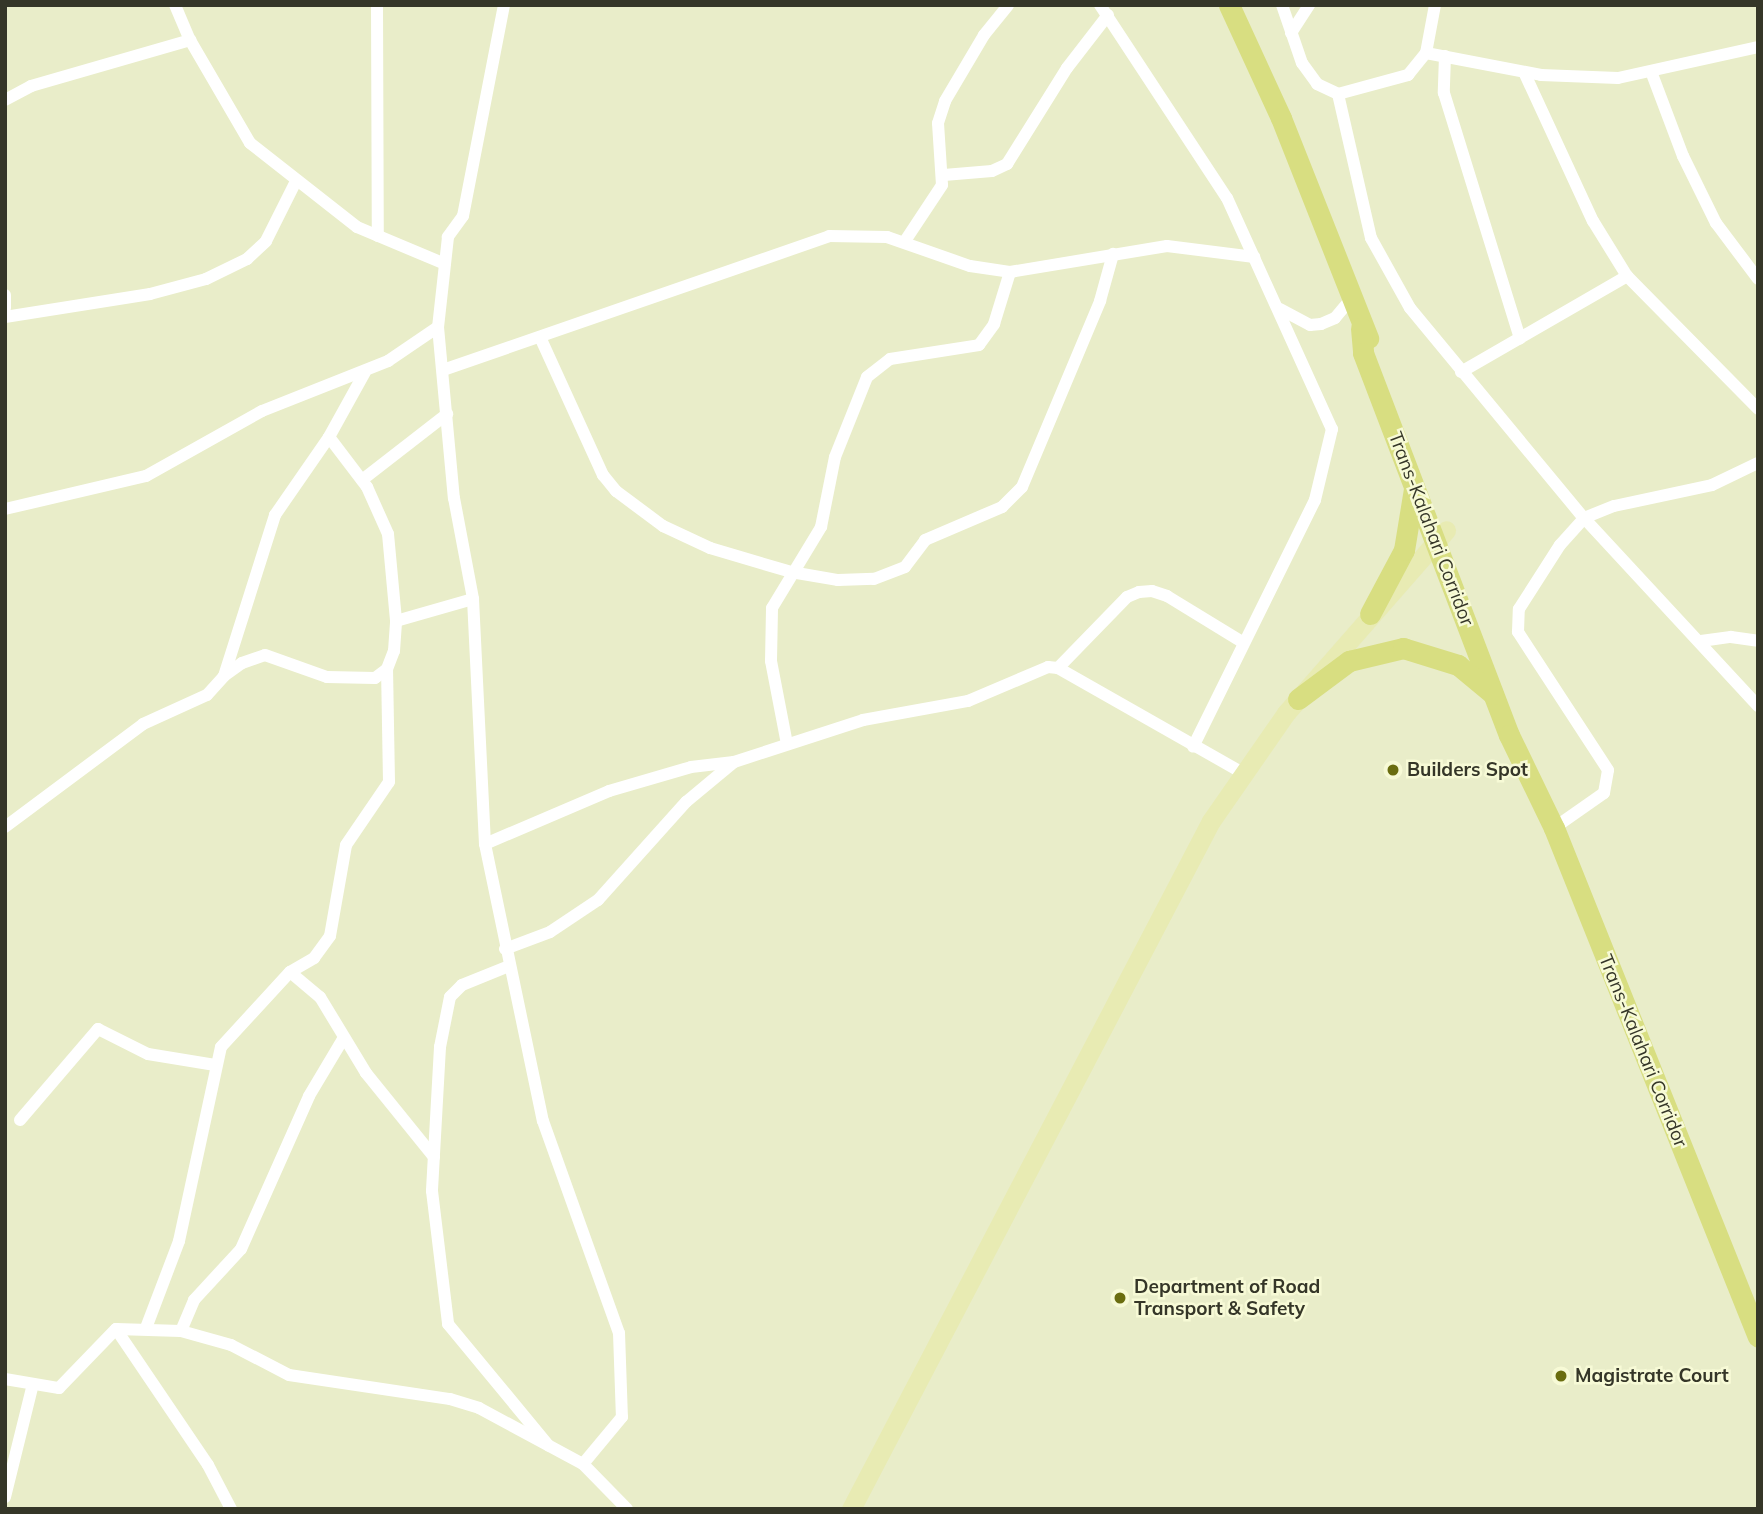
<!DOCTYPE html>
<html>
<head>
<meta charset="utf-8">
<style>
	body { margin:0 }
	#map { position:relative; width:1763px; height:1514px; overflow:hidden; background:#e9edc9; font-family:Mulish,sans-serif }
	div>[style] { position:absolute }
	.street>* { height:12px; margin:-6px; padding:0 6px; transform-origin:6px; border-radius:6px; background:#fff }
	.primary>* { height:19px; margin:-9.5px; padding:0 9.5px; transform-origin:9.5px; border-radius:9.5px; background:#e8ebb3 }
	.highway>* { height:21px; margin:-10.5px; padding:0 10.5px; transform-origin:10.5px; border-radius:10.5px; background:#d8de81 }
	.dots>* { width:19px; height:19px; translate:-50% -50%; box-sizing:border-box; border:4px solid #f7fad6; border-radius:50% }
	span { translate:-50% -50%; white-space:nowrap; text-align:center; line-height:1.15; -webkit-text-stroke:5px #f7fad6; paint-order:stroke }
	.street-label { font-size:19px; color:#353628 }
	.poi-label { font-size:19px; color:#353628; font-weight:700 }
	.left { translate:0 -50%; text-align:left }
	.frame { position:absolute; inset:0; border:7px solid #353628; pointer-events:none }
</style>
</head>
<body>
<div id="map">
	<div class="street">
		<i style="left:175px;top:5px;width:38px;rotate:67deg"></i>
		<i style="left:190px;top:40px;width:119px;rotate:59.8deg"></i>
		<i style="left:250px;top:143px;width:136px;rotate:38.1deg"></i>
		<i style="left:357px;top:227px;width:95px;rotate:22.8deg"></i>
		<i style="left:377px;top:5px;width:231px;rotate:89.8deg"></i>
		<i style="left:504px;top:5px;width:215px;rotate:101deg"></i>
		<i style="left:463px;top:216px;width:26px;rotate:126deg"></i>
		<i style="left:448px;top:237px;width:91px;rotate:96.3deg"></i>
		<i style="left:438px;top:327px;width:172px;rotate:84.7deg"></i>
		<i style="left:454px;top:498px;width:103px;rotate:79.3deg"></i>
		<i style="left:473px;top:599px;width:245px;rotate:87.2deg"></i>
		<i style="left:485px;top:844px;width:283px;rotate:78.2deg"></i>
		<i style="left:543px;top:1121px;width:225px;rotate:70.3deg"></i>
		<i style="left:619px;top:1333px;width:84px;rotate:88deg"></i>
		<i style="left:622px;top:1417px;width:61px;rotate:129.7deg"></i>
		<i style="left:1100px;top:5px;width:231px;rotate:56.7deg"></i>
		<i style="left:1227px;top:198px;width:254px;rotate:65.6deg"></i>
		<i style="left:1332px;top:429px;width:73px;rotate:103.5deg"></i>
		<i style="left:1315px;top:500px;width:275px;rotate:116.3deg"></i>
		<i style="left:1282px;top:5px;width:61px;rotate:71deg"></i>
		<i style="left:1302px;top:63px;width:26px;rotate:54deg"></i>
		<i style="left:1317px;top:84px;width:23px;rotate:25deg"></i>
		<i style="left:1338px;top:94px;width:73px;rotate:-15.2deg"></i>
		<i style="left:1408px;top:75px;width:28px;rotate:-51deg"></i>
		<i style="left:1426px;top:53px;width:49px;rotate:-79.4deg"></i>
		<i style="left:1291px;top:33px;width:33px;rotate:-57deg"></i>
		<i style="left:1426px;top:53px;width:117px;rotate:10.8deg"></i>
		<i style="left:1541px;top:75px;width:77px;rotate:2.2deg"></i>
		<i style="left:1618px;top:78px;width:143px;rotate:-12.5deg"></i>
		<i style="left:1445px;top:56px;width:37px;rotate:92deg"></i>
		<i style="left:1444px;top:93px;width:257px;rotate:72.8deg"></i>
		<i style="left:1524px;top:72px;width:164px;rotate:65.2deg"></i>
		<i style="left:1593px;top:221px;width:65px;rotate:58.3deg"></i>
		<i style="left:1627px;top:276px;width:187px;rotate:45.4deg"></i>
		<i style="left:1652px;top:74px;width:88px;rotate:69.3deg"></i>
		<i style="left:1683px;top:156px;width:75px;rotate:63.8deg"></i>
		<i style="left:1716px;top:223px;width:70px;rotate:53.1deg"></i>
		<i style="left:1338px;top:94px;width:148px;rotate:77.1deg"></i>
		<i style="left:1371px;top:238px;width:80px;rotate:60.9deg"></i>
		<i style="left:1410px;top:308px;width:273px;rotate:50.4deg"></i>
		<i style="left:1584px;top:518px;width:256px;rotate:47.2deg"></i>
		<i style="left:5px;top:100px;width:30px;rotate:-28deg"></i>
		<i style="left:31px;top:86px;width:166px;rotate:-16.1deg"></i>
		<i style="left:944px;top:175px;width:48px;rotate:-4.8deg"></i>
		<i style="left:992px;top:171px;width:17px;rotate:-25deg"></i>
		<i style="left:1007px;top:164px;width:113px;rotate:-58deg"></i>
		<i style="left:1067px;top:68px;width:67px;rotate:-52.3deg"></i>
		<i style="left:905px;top:241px;width:67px;rotate:-56.5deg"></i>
		<i style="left:942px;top:185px;width:62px;rotate:-93.7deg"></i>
		<i style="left:938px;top:123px;width:23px;rotate:-72deg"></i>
		<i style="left:945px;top:101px;width:77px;rotate:-59.4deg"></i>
		<i style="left:984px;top:35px;width:38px;rotate:-51deg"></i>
		<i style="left:5px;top:295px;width:13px;rotate:90deg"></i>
		<i style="left:1280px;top:309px;width:34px;rotate:28deg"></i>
		<i style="left:1310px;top:325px;width:11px;rotate:-5deg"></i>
		<i style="left:1321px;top:324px;width:15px;rotate:-23deg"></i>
		<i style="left:1335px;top:318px;width:23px;rotate:-50deg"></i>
		<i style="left:5px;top:317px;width:147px;rotate:-9deg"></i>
		<i style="left:150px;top:294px;width:58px;rotate:-15deg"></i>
		<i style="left:206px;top:279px;width:46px;rotate:-26deg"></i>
		<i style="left:247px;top:259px;width:26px;rotate:-43deg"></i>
		<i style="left:266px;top:241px;width:67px;rotate:-63.4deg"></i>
		<i style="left:540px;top:337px;width:152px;rotate:65.5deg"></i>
		<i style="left:603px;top:475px;width:21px;rotate:51deg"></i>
		<i style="left:616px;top:491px;width:59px;rotate:36.7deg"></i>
		<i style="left:663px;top:526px;width:52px;rotate:25.1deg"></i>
		<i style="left:710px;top:548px;width:84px;rotate:16.5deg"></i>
		<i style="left:791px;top:572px;width:48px;rotate:9.7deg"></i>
		<i style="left:838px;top:580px;width:36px;rotate:-2deg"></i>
		<i style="left:874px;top:579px;width:33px;rotate:-21deg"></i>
		<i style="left:905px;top:567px;width:34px;rotate:-53deg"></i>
		<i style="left:925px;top:540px;width:84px;rotate:-23.2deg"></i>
		<i style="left:1002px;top:507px;width:28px;rotate:-45deg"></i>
		<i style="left:1022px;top:487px;width:202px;rotate:-67.2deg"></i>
		<i style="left:1100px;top:301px;width:49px;rotate:-74.5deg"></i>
		<i style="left:443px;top:370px;width:409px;rotate:-19.1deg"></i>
		<i style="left:829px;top:236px;width:58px;rotate:1deg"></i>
		<i style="left:887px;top:237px;width:88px;rotate:19.3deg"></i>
		<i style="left:970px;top:266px;width:40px;rotate:8.5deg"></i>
		<i style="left:1010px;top:272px;width:159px;rotate:-9.4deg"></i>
		<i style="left:1167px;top:246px;width:88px;rotate:7.2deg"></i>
		<i style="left:1461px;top:372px;width:192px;rotate:-30deg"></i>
		<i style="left:329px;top:437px;width:63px;rotate:52.8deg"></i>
		<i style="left:367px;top:487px;width:51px;rotate:65.9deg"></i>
		<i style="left:388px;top:534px;width:87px;rotate:84.7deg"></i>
		<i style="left:362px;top:480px;width:108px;rotate:-37.8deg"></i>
		<i style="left:5px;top:509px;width:145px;rotate:-13.2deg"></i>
		<i style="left:146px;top:476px;width:133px;rotate:-29.3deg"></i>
		<i style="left:262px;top:411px;width:136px;rotate:-21.6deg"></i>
		<i style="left:388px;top:361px;width:60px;rotate:-34.2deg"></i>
		<i style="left:1701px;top:641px;width:30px;rotate:-8deg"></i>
		<i style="left:1731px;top:637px;width:27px;rotate:8deg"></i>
		<i style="left:1058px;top:668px;width:99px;rotate:-45.8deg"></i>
		<i style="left:1127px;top:597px;width:13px;rotate:-23deg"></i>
		<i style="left:1139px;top:592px;width:13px;rotate:-4deg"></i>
		<i style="left:1152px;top:591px;width:16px;rotate:18deg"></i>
		<i style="left:1167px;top:596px;width:88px;rotate:31.5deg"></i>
		<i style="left:224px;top:676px;width:22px;rotate:-36deg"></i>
		<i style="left:242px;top:663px;width:24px;rotate:-19deg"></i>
		<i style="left:265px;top:655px;width:66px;rotate:19.5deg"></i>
		<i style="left:327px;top:677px;width:48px;rotate:1.2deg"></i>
		<i style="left:375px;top:678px;width:15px;rotate:-37deg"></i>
		<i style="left:387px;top:669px;width:19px;rotate:-69deg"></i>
		<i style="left:394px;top:651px;width:30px;rotate:-86deg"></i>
		<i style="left:396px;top:621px;width:80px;rotate:-15.9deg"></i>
		<i style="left:787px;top:744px;width:85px;rotate:-100.9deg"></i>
		<i style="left:771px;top:661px;width:53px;rotate:-88.9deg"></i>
		<i style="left:772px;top:608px;width:95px;rotate:-58.8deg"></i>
		<i style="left:821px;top:527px;width:71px;rotate:-78.7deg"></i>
		<i style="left:835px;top:457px;width:86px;rotate:-68.2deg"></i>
		<i style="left:867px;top:377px;width:29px;rotate:-38deg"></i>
		<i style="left:890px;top:359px;width:90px;rotate:-8.9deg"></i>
		<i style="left:979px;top:345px;width:26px;rotate:-54deg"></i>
		<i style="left:994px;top:324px;width:54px;rotate:-72.9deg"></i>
		<i style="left:5px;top:827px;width:172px;rotate:-36.7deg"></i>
		<i style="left:143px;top:724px;width:70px;rotate:-24.4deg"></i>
		<i style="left:207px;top:695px;width:25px;rotate:-48deg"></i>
		<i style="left:224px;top:676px;width:169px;rotate:-72.4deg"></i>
		<i style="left:275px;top:515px;width:95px;rotate:-55.3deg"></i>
		<i style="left:329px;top:437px;width:74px;rotate:-61deg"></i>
		<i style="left:1554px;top:828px;width:61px;rotate:-35deg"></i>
		<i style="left:1604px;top:793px;width:23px;rotate:-80deg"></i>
		<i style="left:1608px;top:770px;width:165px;rotate:-123.1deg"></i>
		<i style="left:1518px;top:632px;width:23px;rotate:-88deg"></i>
		<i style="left:1519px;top:609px;width:76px;rotate:-57.4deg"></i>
		<i style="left:1560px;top:545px;width:36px;rotate:-48deg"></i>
		<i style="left:1584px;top:518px;width:32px;rotate:-22deg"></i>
		<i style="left:1614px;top:506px;width:100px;rotate:-12.1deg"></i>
		<i style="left:1712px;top:485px;width:51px;rotate:-25.6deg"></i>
		<i style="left:485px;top:844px;width:135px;rotate:-23.1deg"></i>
		<i style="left:609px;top:791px;width:85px;rotate:-16.3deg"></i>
		<i style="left:691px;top:767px;width:43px;rotate:-6.6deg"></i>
		<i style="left:734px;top:762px;width:136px;rotate:-18deg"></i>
		<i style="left:863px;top:720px;width:107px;rotate:-10.3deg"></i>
		<i style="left:968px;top:701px;width:87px;rotate:-23deg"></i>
		<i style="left:1048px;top:667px;width:10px;rotate:6deg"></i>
		<i style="left:1058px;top:668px;width:210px;rotate:29.6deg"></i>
		<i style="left:505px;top:949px;width:48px;rotate:-20.7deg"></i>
		<i style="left:550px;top:932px;width:58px;rotate:-33.7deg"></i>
		<i style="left:598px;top:900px;width:132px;rotate:-48.1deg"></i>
		<i style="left:686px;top:802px;width:62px;rotate:-39.8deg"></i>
		<i style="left:509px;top:966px;width:51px;rotate:158deg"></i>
		<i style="left:462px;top:985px;width:17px;rotate:135deg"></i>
		<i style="left:450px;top:997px;width:51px;rotate:101.3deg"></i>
		<i style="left:440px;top:1047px;width:144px;rotate:93.2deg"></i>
		<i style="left:432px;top:1191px;width:134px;rotate:83.1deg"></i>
		<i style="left:448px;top:1324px;width:158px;rotate:50.4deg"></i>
		<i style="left:290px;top:972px;width:28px;rotate:-30deg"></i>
		<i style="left:314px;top:958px;width:27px;rotate:-54deg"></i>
		<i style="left:330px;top:936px;width:92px;rotate:-80deg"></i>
		<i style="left:346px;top:845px;width:76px;rotate:-55.7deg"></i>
		<i style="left:389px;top:782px;width:113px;rotate:-91deg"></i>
		<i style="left:20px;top:1120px;width:120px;rotate:-49.4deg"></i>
		<i style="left:98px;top:1029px;width:56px;rotate:26.6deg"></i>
		<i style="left:148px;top:1054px;width:68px;rotate:9.3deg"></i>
		<i style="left:146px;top:1328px;width:93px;rotate:-69.2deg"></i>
		<i style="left:179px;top:1241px;width:198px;rotate:-77.8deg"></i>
		<i style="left:221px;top:1047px;width:102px;rotate:-47.4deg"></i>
		<i style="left:290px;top:972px;width:39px;rotate:40deg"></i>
		<i style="left:320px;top:997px;width:89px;rotate:58.8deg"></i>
		<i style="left:366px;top:1073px;width:108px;rotate:51deg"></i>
		<i style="left:116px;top:1329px;width:164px;rotate:55.9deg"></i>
		<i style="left:208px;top:1465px;width:50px;rotate:62.4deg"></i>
		<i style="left:181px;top:1331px;width:34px;rotate:-67deg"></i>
		<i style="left:194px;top:1300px;width:69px;rotate:-47.3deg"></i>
		<i style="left:241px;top:1249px;width:167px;rotate:-66deg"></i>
		<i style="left:309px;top:1096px;width:66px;rotate:-59.2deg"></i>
		<i style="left:5px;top:1379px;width:55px;rotate:9.5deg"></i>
		<i style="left:59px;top:1388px;width:82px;rotate:-46deg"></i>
		<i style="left:116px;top:1329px;width:65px;rotate:1.8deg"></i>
		<i style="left:181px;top:1331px;width:52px;rotate:15.6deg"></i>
		<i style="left:231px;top:1345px;width:65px;rotate:27.3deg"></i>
		<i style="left:289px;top:1375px;width:163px;rotate:8.5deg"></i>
		<i style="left:450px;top:1399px;width:30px;rotate:17deg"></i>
		<i style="left:479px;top:1408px;width:118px;rotate:28.3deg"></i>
		<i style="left:583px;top:1464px;width:63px;rotate:45.6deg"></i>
		<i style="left:5px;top:1497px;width:116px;rotate:-76.1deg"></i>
	</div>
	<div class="primary">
		<i style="left:851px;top:1509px;width:776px;rotate:-62.38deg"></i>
		<i style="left:1211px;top:821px;width:131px;rotate:-55.2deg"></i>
		<i style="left:1286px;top:713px;width:243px;rotate:-48.8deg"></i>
	</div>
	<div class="highway">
		<i style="left:1229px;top:5px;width:124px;rotate:65.3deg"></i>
		<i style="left:1281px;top:118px;width:237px;rotate:68.4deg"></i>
		<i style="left:1361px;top:328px;width:25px;rotate:85deg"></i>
		<i style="left:1363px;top:353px;width:409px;rotate:69.1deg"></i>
		<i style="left:1509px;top:735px;width:103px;rotate:64.2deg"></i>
		<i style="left:1554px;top:828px;width:548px;rotate:68.16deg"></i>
		<i style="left:1370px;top:614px;width:72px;rotate:-62deg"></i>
		<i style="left:1404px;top:550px;width:62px;rotate:-80.7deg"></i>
		<i style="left:1298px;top:699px;width:64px;rotate:-36.7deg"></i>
		<i style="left:1349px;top:661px;width:56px;rotate:-13.5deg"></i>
		<i style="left:1403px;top:648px;width:58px;rotate:17.2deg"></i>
		<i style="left:1458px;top:665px;width:45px;rotate:39.6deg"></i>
	</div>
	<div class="dots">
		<i style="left:1393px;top:770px;background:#6a6d0f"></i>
		<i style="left:1120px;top:1298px;background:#6a6d0f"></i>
		<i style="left:1561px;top:1376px;background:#6a6d0f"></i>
	</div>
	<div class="street-label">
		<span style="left:1431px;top:529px;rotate:69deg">Trans-Kalahari Corridor</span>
		<span style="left:1643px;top:1051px;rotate:68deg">Trans-Kalahari Corridor</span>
	</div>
	<div class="poi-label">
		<span class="left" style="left:1407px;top:770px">Builders Spot</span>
		<span class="left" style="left:1134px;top:1298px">Department of Road<br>Transport &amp; Safety</span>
		<span class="left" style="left:1575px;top:1376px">Magistrate Court</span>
	</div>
	<div class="frame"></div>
</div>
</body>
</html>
